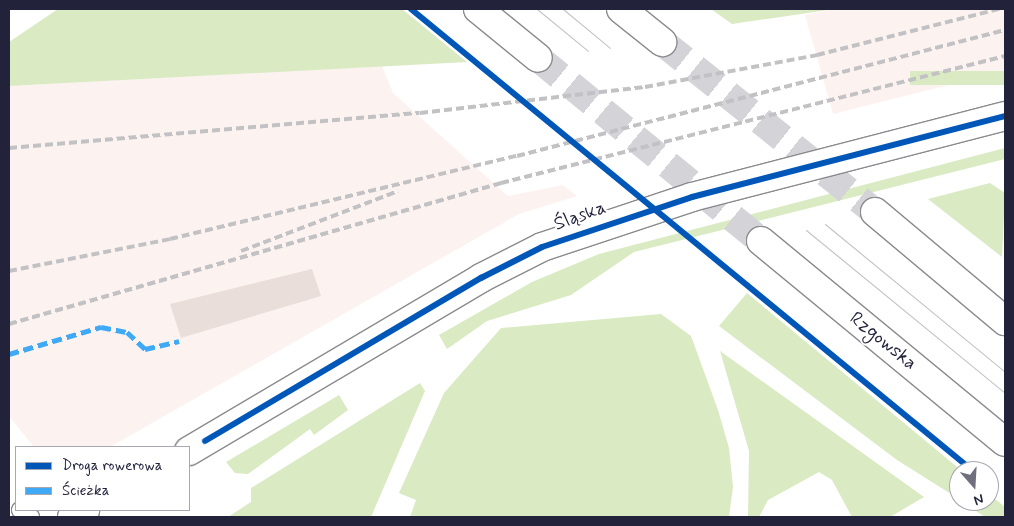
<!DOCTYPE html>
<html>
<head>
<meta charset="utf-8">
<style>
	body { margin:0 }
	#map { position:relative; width:1014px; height:526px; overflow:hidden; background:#fff; font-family:Mynerve,sans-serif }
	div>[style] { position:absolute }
	.built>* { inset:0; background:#fcf3f0 }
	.green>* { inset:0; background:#daeac2; transform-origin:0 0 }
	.building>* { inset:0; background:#e9deda }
	.secondary-tunnel>* { height:28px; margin-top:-14px; transform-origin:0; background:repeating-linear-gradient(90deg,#d3d3d8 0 28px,transparent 0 42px) }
	.roads { filter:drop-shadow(1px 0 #8a8a8f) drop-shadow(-1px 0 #8a8a8f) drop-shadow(0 1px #8a8a8f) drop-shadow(0 -1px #8a8a8f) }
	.service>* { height:16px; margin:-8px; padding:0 8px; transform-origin:8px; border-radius:8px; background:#fff }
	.tertiary>* { height:28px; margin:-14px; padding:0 14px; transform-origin:14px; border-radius:14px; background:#fff }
	.secondary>* { height:28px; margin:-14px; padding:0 14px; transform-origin:14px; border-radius:14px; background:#fff }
	.tram>* { height:1px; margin:-0.5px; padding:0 0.5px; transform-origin:0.5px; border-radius:0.5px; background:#c2c2c4 }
	.rail>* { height:4px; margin-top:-2px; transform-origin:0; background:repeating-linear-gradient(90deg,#c2c2c4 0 8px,transparent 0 12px) }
	.quiet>* { height:5px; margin-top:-2.5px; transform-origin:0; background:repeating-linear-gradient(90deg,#3fa9f5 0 10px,transparent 0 15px) }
	.cycleway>* { height:6px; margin:-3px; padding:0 3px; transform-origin:3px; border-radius:3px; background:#0057b8 }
	span { translate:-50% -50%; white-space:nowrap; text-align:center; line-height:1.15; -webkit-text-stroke:4px #fff; paint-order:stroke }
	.street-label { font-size:19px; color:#22223b }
	.frame { position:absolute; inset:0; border:10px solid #22223b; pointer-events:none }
	.legend { position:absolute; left:15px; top:446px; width:175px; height:65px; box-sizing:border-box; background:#fff; border:1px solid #a7a7b1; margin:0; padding:6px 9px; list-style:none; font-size:15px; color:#22223b }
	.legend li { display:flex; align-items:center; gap:10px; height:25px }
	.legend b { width:25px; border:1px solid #a7a7b1 }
	.north { position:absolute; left:949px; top:461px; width:50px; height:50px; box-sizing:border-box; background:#fff; border:1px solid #a7a7b1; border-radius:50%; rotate:161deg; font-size:14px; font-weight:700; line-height:20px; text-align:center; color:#22223b }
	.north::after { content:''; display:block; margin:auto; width:18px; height:22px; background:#6f6f80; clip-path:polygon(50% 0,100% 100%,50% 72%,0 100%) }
</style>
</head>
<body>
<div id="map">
	<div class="built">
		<i style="clip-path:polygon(835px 9px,1005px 9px,1005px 71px,833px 114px,805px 15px)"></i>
		<i style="clip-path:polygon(382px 66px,393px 93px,508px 196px,563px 185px,577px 196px,519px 214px,110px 447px,34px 447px,9px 416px,9px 86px)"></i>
	</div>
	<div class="green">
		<i style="clip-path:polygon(58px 9px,402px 9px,467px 62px,9px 86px,9px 42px)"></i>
		<i style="clip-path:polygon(711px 9px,835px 9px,732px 24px)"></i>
		<i style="left:1005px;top:71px;width:14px;height:95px;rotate:90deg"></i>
		<i style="clip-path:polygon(1005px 148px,1005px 159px,634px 252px,571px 295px,487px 321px,447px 349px,439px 335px,532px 282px,599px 254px)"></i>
		<i style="clip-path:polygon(990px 183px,1005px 193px,1002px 257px,928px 199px)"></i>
		<i style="clip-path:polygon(747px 293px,962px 471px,959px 499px,897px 460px,719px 326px)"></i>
		<i style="clip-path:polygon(661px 314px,691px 336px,718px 410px,729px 448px,733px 487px,729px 517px,410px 517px,416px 500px,399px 493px,444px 393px,501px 328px)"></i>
		<i style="clip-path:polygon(720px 351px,924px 497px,890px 517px,852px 517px,832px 480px,819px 472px,768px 500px,759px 517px,748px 517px,749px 451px)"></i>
		<i style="clip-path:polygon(420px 383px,425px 391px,371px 517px,228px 517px,251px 502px,251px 488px)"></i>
		<i style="clip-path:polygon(339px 395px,348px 410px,314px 435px,310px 429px,248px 474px,235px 473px,226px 462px)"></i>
		<i style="clip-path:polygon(989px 494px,1005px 507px,1005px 517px,985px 517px,961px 501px,989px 501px)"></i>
	</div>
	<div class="building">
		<i style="clip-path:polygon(312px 269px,321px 296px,181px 338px,170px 304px)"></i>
	</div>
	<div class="secondary-tunnel">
		<i style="left:662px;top:42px;width:273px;rotate:38.6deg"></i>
		<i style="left:538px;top:58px;width:288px;rotate:39.4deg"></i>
	</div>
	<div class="roads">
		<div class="service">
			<i style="left:20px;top:510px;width:13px;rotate:32deg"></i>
		</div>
		<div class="tertiary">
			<i style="left:189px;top:451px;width:339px;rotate:-30.6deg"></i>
			<i style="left:481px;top:278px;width:68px;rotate:-26.9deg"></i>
			<i style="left:542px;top:247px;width:158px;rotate:-18.4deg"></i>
			<i style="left:692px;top:197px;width:323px;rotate:-14.5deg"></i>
			<i style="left:72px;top:517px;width:15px;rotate:-28deg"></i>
		</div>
		<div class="secondary">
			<i style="left:478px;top:9px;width:77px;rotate:39.2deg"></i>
			<i style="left:621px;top:9px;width:53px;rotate:38.8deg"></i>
			<i style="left:875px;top:212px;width:170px;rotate:40deg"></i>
			<i style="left:761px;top:241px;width:316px;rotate:39.5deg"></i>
		</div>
	</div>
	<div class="tram">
		<i style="left:537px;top:9px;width:66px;rotate:39.5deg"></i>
		<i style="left:563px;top:9px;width:61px;rotate:39.7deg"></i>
		<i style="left:825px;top:224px;width:233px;rotate:39.4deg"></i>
		<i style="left:806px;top:230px;width:257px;rotate:39.3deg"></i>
	</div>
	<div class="rail">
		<i style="left:9px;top:148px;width:412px;rotate:-4.9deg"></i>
		<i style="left:420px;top:113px;width:226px;rotate:-6.6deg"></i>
		<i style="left:645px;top:87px;width:175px;rotate:-10.5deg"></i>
		<i style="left:817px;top:55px;width:188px;rotate:-14.2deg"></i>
		<i style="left:241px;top:251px;width:168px;rotate:-20.9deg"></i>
		<i style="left:9px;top:271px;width:164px;rotate:-11.2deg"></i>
		<i style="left:170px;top:239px;width:357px;rotate:-13.5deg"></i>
		<i style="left:517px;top:156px;width:504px;rotate:-14.48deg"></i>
		<i style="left:9px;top:324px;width:512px;rotate:-15.99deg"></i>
		<i style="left:501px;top:183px;width:520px;rotate:-14.14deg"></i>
	</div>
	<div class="quiet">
		<i style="left:9px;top:354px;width:96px;rotate:-16.4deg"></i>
		<i style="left:101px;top:327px;width:26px;rotate:11deg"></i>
		<i style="left:127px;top:332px;width:25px;rotate:43deg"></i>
		<i style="left:145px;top:349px;width:35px;rotate:-13deg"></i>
	</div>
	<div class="cycleway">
		<i style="left:411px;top:9px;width:728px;rotate:39.42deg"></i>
		<i style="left:205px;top:441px;width:321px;rotate:-30.6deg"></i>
		<i style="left:481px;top:278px;width:68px;rotate:-26.9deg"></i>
		<i style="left:542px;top:247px;width:158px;rotate:-18.4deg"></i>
		<i style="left:692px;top:197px;width:323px;rotate:-14.5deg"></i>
	</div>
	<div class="street-label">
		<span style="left:580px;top:216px;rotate:-20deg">Śląska</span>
		<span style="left:883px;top:341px;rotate:39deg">Rzgowska</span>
	</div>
	<div class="frame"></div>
	<ul class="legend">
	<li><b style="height:6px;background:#0057b8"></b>Droga rowerowa</li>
	<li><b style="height:6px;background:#3fa9f5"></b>Ścieżka</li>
	</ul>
	<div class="north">N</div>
</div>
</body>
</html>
